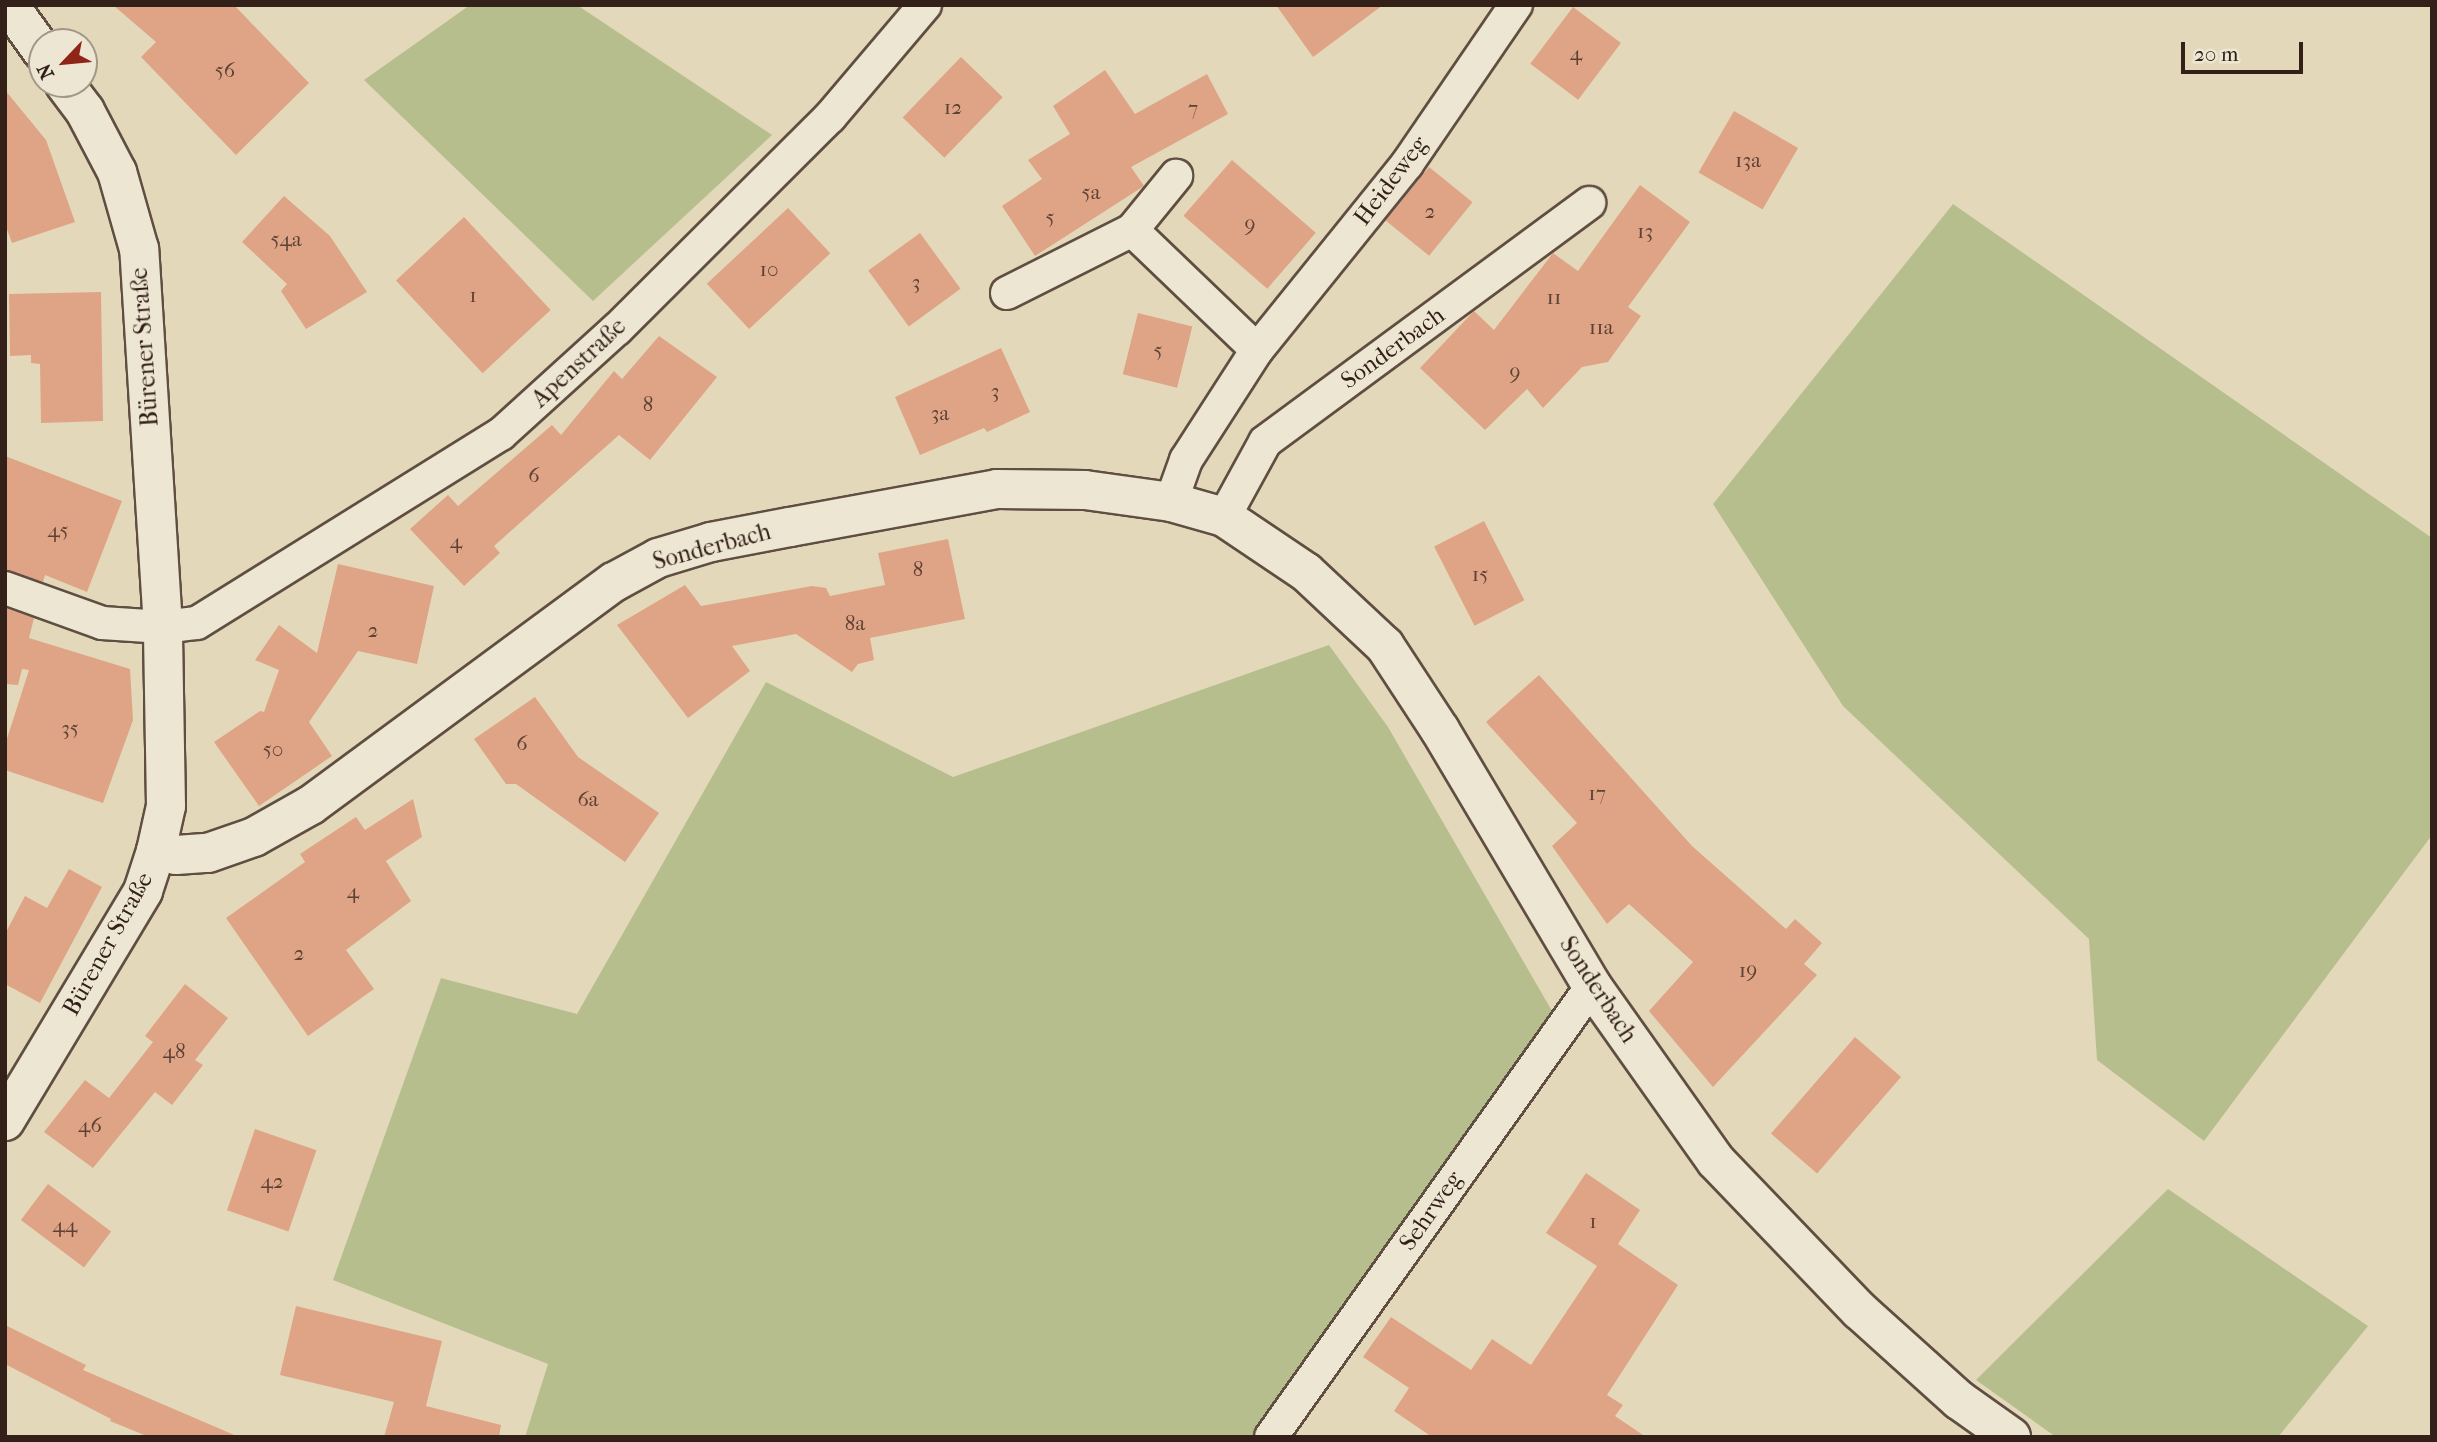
<!DOCTYPE html>
<html>
<head>
<meta charset="utf-8">
<style>
	body { margin:0 }
	#map { position:relative; width:2437px; height:1442px; overflow:hidden; background:#e3d9ba; font-family:"IM FELL French Canon",serif }
	div>[style] { position:absolute }
	.green>* { inset:0; background:#b7be8d }
	.building>* { inset:0; background:#dea485; transform-origin:0 0 }
	.roads { filter:drop-shadow(2px 0 #5f4e41) drop-shadow(-2px 0 #5f4e41) drop-shadow(0 2px #5f4e41) drop-shadow(0 -2px #5f4e41) }
	.street>* { height:32px; margin:-16px; padding:0 16px; transform-origin:16px; border-radius:16px; background:#ede6d2 }
	.secondary>* { height:38px; margin:-19px; padding:0 19px; transform-origin:19px; border-radius:19px; background:#ede6d2 }
	span { translate:-50% -50%; white-space:nowrap; text-align:center; line-height:1.15; -webkit-text-stroke:5px #ede6d2; paint-order:stroke }
	.number-label { font-size:21px; color:#5e4134 }
	.number-label span { -webkit-text-stroke-width:0 }
	.street-label { font-size:24px; color:#332019 }
	.frame { position:absolute; inset:0; border:7px solid #332019; pointer-events:none }
	.north { position:absolute; left:28px; top:28px; width:70px; height:70px; box-sizing:border-box; background:#ede6d2; border:2px solid #a39788; border-radius:50%; rotate:244deg; font-size:19px; font-weight:700; line-height:28px; text-align:center; color:#332019 }
	.north::after { content:''; display:block; margin:auto; width:24px; height:32px; background:#8f2418; clip-path:polygon(50% 0,100% 100%,50% 72%,0 100%) }
	.scale { position:absolute; left:2181px; top:42px; width:122px; height:32px; box-sizing:border-box; border:4px solid #332019; border-top:0; padding-left:9px; font-size:21px; line-height:24px; white-space:nowrap; color:#332019; -webkit-text-stroke:5px #ede6d2; paint-order:stroke }
</style>
</head>
<body>
<div id="map">
	<div class="green">
		<i style="clip-path:polygon(470px 5px,577px 5px,772px 135px,593px 301px,364px 80px)"></i>
		<i style="clip-path:polygon(1953px 204px,2432px 538px,2432px 835px,2204px 1141px,2097px 1060px,2089px 939px,1843px 706px,1713px 504px)"></i>
		<i style="clip-path:polygon(1329px 645px,1388px 727px,1552px 1011px,1253px 1437px,525px 1437px,548px 1364px,333px 1280px,441px 978px,577px 1014px,766px 682px,953px 777px)"></i>
		<i style="clip-path:polygon(2168px 1189px,2368px 1326px,2278px 1437px,2056px 1437px,1976px 1380px)"></i>
	</div>
	<div class="building">
		<i style="clip-path:polygon(113px 5px,234px 5px,309px 83px,236px 155px,141px 57px,156px 42px)"></i>
		<i style="clip-path:polygon(1276px 5px,1383px 5px,1313px 57px)"></i>
		<i style="left:1573px;top:7px;width:60px;height:71px;rotate:37deg"></i>
		<i style="left:961px;top:57px;width:58px;height:84px;rotate:44deg"></i>
		<i style="clip-path:polygon(1105px 70px,1135px 114px,1207px 74px,1228px 114px,1131px 167px,1144px 186px,1035px 256px,1002px 206px,1042px 179px,1028px 160px,1070px 134px,1053px 106px)"></i>
		<i style="clip-path:polygon(5px 90px,46px 140px,75px 222px,12px 243px,5px 224px)"></i>
		<i style="left:1734px;top:111px;width:74px;height:71px;rotate:30deg"></i>
		<i style="left:1232px;top:160px;width:111px;height:74px;rotate:41deg"></i>
		<i style="left:1429px;top:167px;width:56px;height:69px;rotate:39deg"></i>
		<i style="clip-path:polygon(1640px 185px,1690px 222px,1628px 307px,1641px 316px,1608px 362px,1582px 367px,1543px 408px,1527px 389px,1485px 430px,1420px 368px,1474px 311px,1494px 330px,1553px 253px,1578px 271px)"></i>
		<i style="clip-path:polygon(284px 196px,330px 236px,367px 292px,306px 329px,281px 291px,287px 284px,242px 242px)"></i>
		<i style="left:788px;top:208px;width:62px;height:111px;rotate:47deg"></i>
		<i style="left:464px;top:217px;width:127px;height:93px;rotate:47deg"></i>
		<i style="left:920px;top:233px;width:69px;height:64px;rotate:54deg"></i>
		<i style="clip-path:polygon(101px 292px,103px 421px,41px 423px,40px 364px,31px 363px,31px 355px,10px 356px,9px 294px)"></i>
		<i style="left:1138px;top:313px;width:56px;height:63px;rotate:14deg"></i>
		<i style="clip-path:polygon(659px 336px,717px 377px,650px 460px,619px 435px,494px 546px,500px 553px,464px 586px,410px 529px,448px 495px,458px 506px,552px 425px,561px 435px,614px 371px,622px 379px)"></i>
		<i style="clip-path:polygon(1001px 348px,1030px 412px,987px 432px,984px 428px,920px 455px,895px 397px)"></i>
		<i style="clip-path:polygon(5px 456px,122px 501px,87px 592px,45px 575px,43px 582px,5px 570px)"></i>
		<i style="left:1484px;top:521px;width:89px;height:56px;rotate:63deg"></i>
		<i style="clip-path:polygon(948px 539px,965px 619px,870px 638px,874px 660px,858px 664px,852px 672px,796px 634px,732px 646px,750px 671px,688px 718px,617px 625px,685px 585px,701px 606px,812px 586px,826px 588px,830px 596px,885px 585px,878px 553px)"></i>
		<i style="clip-path:polygon(338px 564px,434px 586px,417px 664px,358px 651px,309px 722px,332px 756px,259px 806px,214px 742px,260px 711px,264px 712px,279px 670px,255px 660px,279px 625px,317px 653px)"></i>
		<i style="clip-path:polygon(5px 608px,34px 618px,29px 638px,130px 669px,133px 720px,103px 803px,5px 770px,5px 745px,29px 670px,22px 669px,18px 685px,5px 684px)"></i>
		<i style="clip-path:polygon(1539px 675px,1692px 846px,1786px 929px,1795px 919px,1822px 943px,1804px 964px,1817px 975px,1713px 1087px,1649px 1011px,1693px 962px,1629px 904px,1607px 924px,1552px 846px,1577px 823px,1486px 722px)"></i>
		<i style="clip-path:polygon(535px 697px,578px 757px,659px 813px,625px 862px,516px 784px,506px 784px,474px 739px)"></i>
		<i style="clip-path:polygon(413px 799px,422px 837px,386px 861px,411px 901px,346px 950px,374px 989px,308px 1036px,226px 918px,305px 862px,300px 854px,356px 817px,365px 830px)"></i>
		<i style="clip-path:polygon(69px 869px,102px 887px,40px 1003px,5px 984px,5px 934px,25px 896px,47px 908px)"></i>
		<i style="clip-path:polygon(185px 984px,228px 1018px,195px 1060px,203px 1065px,172px 1105px,155px 1092px,93px 1168px,44px 1132px,85px 1080px,109px 1098px,153px 1042px,145px 1036px)"></i>
		<i style="left:1855px;top:1037px;width:61px;height:128px;rotate:41deg"></i>
		<i style="left:255px;top:1129px;width:65px;height:86px;rotate:19deg"></i>
		<i style="clip-path:polygon(1586px 1173px,1640px 1210px,1618px 1244px,1678px 1285px,1607px 1395px,1623px 1405px,1615px 1416px,1646px 1437px,1432px 1437px,1394px 1411px,1409px 1388px,1363px 1357px,1391px 1317px,1471px 1370px,1492px 1339px,1531px 1365px,1597px 1266px,1546px 1233px)"></i>
		<i style="left:48px;top:1184px;width:79px;height:45px;rotate:37deg"></i>
		<i style="clip-path:polygon(296px 1306px,442px 1341px,426px 1406px,501px 1425px,499px 1437px,384px 1437px,394px 1402px,280px 1375px)"></i>
		<i style="clip-path:polygon(5px 1325px,86px 1365px,83px 1370px,239px 1437px,149px 1437px,110px 1421px,111px 1419px,5px 1364px)"></i>
	</div>
	<div class="roads">
		<div class="street">
			<i style="left:1132px;top:230px;width:173px;rotate:43.8deg"></i>
			<i style="left:1007px;top:293px;width:140px;rotate:-26.7deg"></i>
			<i style="left:1132px;top:230px;width:70px;rotate:-50.8deg"></i>
			<i style="left:1171px;top:502px;width:45px;rotate:-70.3deg"></i>
			<i style="left:1186px;top:460px;width:131px;rotate:-57.2deg"></i>
			<i style="left:1257px;top:350px;width:239px;rotate:-51.1deg"></i>
			<i style="left:1407px;top:164px;width:193px;rotate:-55.6deg"></i>
			<i style="left:1224px;top:517px;width:85px;rotate:-61.3deg"></i>
			<i style="left:1265px;top:442px;width:403px;rotate:-36.4deg"></i>
			<i style="left:5px;top:588px;width:103px;rotate:19.8deg"></i>
			<i style="left:102px;top:623px;width:61px;rotate:3.8deg"></i>
			<i style="left:163px;top:627px;width:34px;rotate:-7deg"></i>
			<i style="left:197px;top:623px;width:358px;rotate:-31.9deg"></i>
			<i style="left:501px;top:434px;width:156px;rotate:-42.2deg"></i>
			<i style="left:617px;top:329px;width:301px;rotate:-44.9deg"></i>
			<i style="left:830px;top:117px;width:147px;rotate:-49.7deg"></i>
			<i style="left:1271px;top:1437px;width:554px;rotate:-54.56deg"></i>
		</div>
		<div class="secondary">
			<i style="left:9px;top:5px;width:57px;rotate:54.3deg"></i>
			<i style="left:156px;top:851px;width:20px;rotate:11deg"></i>
			<i style="left:176px;top:855px;width:32px;rotate:-4deg"></i>
			<i style="left:208px;top:853px;width:49px;rotate:-19.2deg"></i>
			<i style="left:254px;top:837px;width:65px;rotate:-29.3deg"></i>
			<i style="left:311px;top:805px;width:376px;rotate:-36.4deg"></i>
			<i style="left:614px;top:582px;width:50px;rotate:-28.6deg"></i>
			<i style="left:658px;top:558px;width:55px;rotate:-16.8deg"></i>
			<i style="left:711px;top:542px;width:80px;rotate:-10.8deg"></i>
			<i style="left:790px;top:527px;width:210px;rotate:-10.4deg"></i>
			<i style="left:997px;top:489px;width:88px;rotate:0.7deg"></i>
			<i style="left:1085px;top:490px;width:87px;rotate:7.9deg"></i>
			<i style="left:1171px;top:502px;width:55px;rotate:15.8deg"></i>
			<i style="left:1224px;top:517px;width:99px;rotate:33.9deg"></i>
			<i style="left:1306px;top:572px;width:108px;rotate:43.1deg"></i>
			<i style="left:1385px;top:646px;width:100px;rotate:56.8deg"></i>
			<i style="left:1440px;top:730px;width:298px;rotate:59.3deg"></i>
			<i style="left:1592px;top:986px;width:214px;rotate:54.7deg"></i>
			<i style="left:1716px;top:1161px;width:207px;rotate:46.2deg"></i>
			<i style="left:1859px;top:1310px;width:135px;rotate:42deg"></i>
			<i style="left:1959px;top:1400px;width:64px;rotate:35.4deg"></i>
			<i style="left:5px;top:1121px;width:268px;rotate:-59deg"></i>
			<i style="left:143px;top:891px;width:42px;rotate:-72deg"></i>
			<i style="left:156px;top:851px;width:46px;rotate:-77.5deg"></i>
			<i style="left:166px;top:806px;width:179px;rotate:-91deg"></i>
			<i style="left:163px;top:627px;width:379px;rotate:-93.6deg"></i>
			<i style="left:139px;top:249px;width:80px;rotate:-105.9deg"></i>
			<i style="left:117px;top:172px;width:69px;rotate:-117.7deg"></i>
			<i style="left:85px;top:111px;width:34px;rotate:-127deg"></i>
		</div>
	</div>
	<div class="number-label">
		<span style="left:1576px;top:53px">4</span>
		<span style="left:225px;top:70px">56</span>
		<span style="left:953px;top:107px">12</span>
		<span style="left:1193px;top:108px">7</span>
		<span style="left:1748px;top:160px">13a</span>
		<span style="left:1091px;top:192px">5a</span>
		<span style="left:1430px;top:211px">2</span>
		<span style="left:1050px;top:217px">5</span>
		<span style="left:1250px;top:224px">9</span>
		<span style="left:1645px;top:231px">13</span>
		<span style="left:286px;top:239px">54a</span>
		<span style="left:769px;top:269px">10</span>
		<span style="left:916px;top:282px">3</span>
		<span style="left:473px;top:295px">1</span>
		<span style="left:1554px;top:297px">11</span>
		<span style="left:1601px;top:327px">11a</span>
		<span style="left:1158px;top:350px">5</span>
		<span style="left:1515px;top:372px">9</span>
		<span style="left:995px;top:391px">3</span>
		<span style="left:648px;top:404px">8</span>
		<span style="left:940px;top:413px">3a</span>
		<span style="left:534px;top:475px">6</span>
		<span style="left:58px;top:530px">45</span>
		<span style="left:456px;top:541px">4</span>
		<span style="left:918px;top:569px">8</span>
		<span style="left:1480px;top:574px">15</span>
		<span style="left:855px;top:623px">8a</span>
		<span style="left:373px;top:630px">2</span>
		<span style="left:70px;top:728px">35</span>
		<span style="left:522px;top:743px">6</span>
		<span style="left:273px;top:749px">50</span>
		<span style="left:1597px;top:793px">17</span>
		<span style="left:588px;top:799px">6a</span>
		<span style="left:353px;top:891px">4</span>
		<span style="left:299px;top:953px">2</span>
		<span style="left:1748px;top:970px">19</span>
		<span style="left:174px;top:1051px">48</span>
		<span style="left:90px;top:1125px">46</span>
		<span style="left:272px;top:1181px">42</span>
		<span style="left:1593px;top:1221px">1</span>
		<span style="left:65px;top:1225px">44</span>
	</div>
	<div class="street-label">
		<span style="left:1391px;top:181px;rotate:-53deg">Heideweg</span>
		<span style="left:145px;top:347px;rotate:-94deg">Bürener Straße</span>
		<span style="left:1393px;top:348px;rotate:-36deg">Sonderbach</span>
		<span style="left:579px;top:363px;rotate:-43deg">Apenstraße</span>
		<span style="left:712px;top:547px;rotate:-15deg">Sonderbach</span>
		<span style="left:108px;top:944px;rotate:-61deg">Bürener Straße</span>
		<span style="left:1598px;top:990px;rotate:57deg">Sonderbach</span>
		<span style="left:1431px;top:1211px;rotate:-55deg">Sehrweg</span>
	</div>
	<div class="frame"></div>
	<div class="north">N</div>
	<div class="scale">20 m</div>
</div>
</body>
</html>
